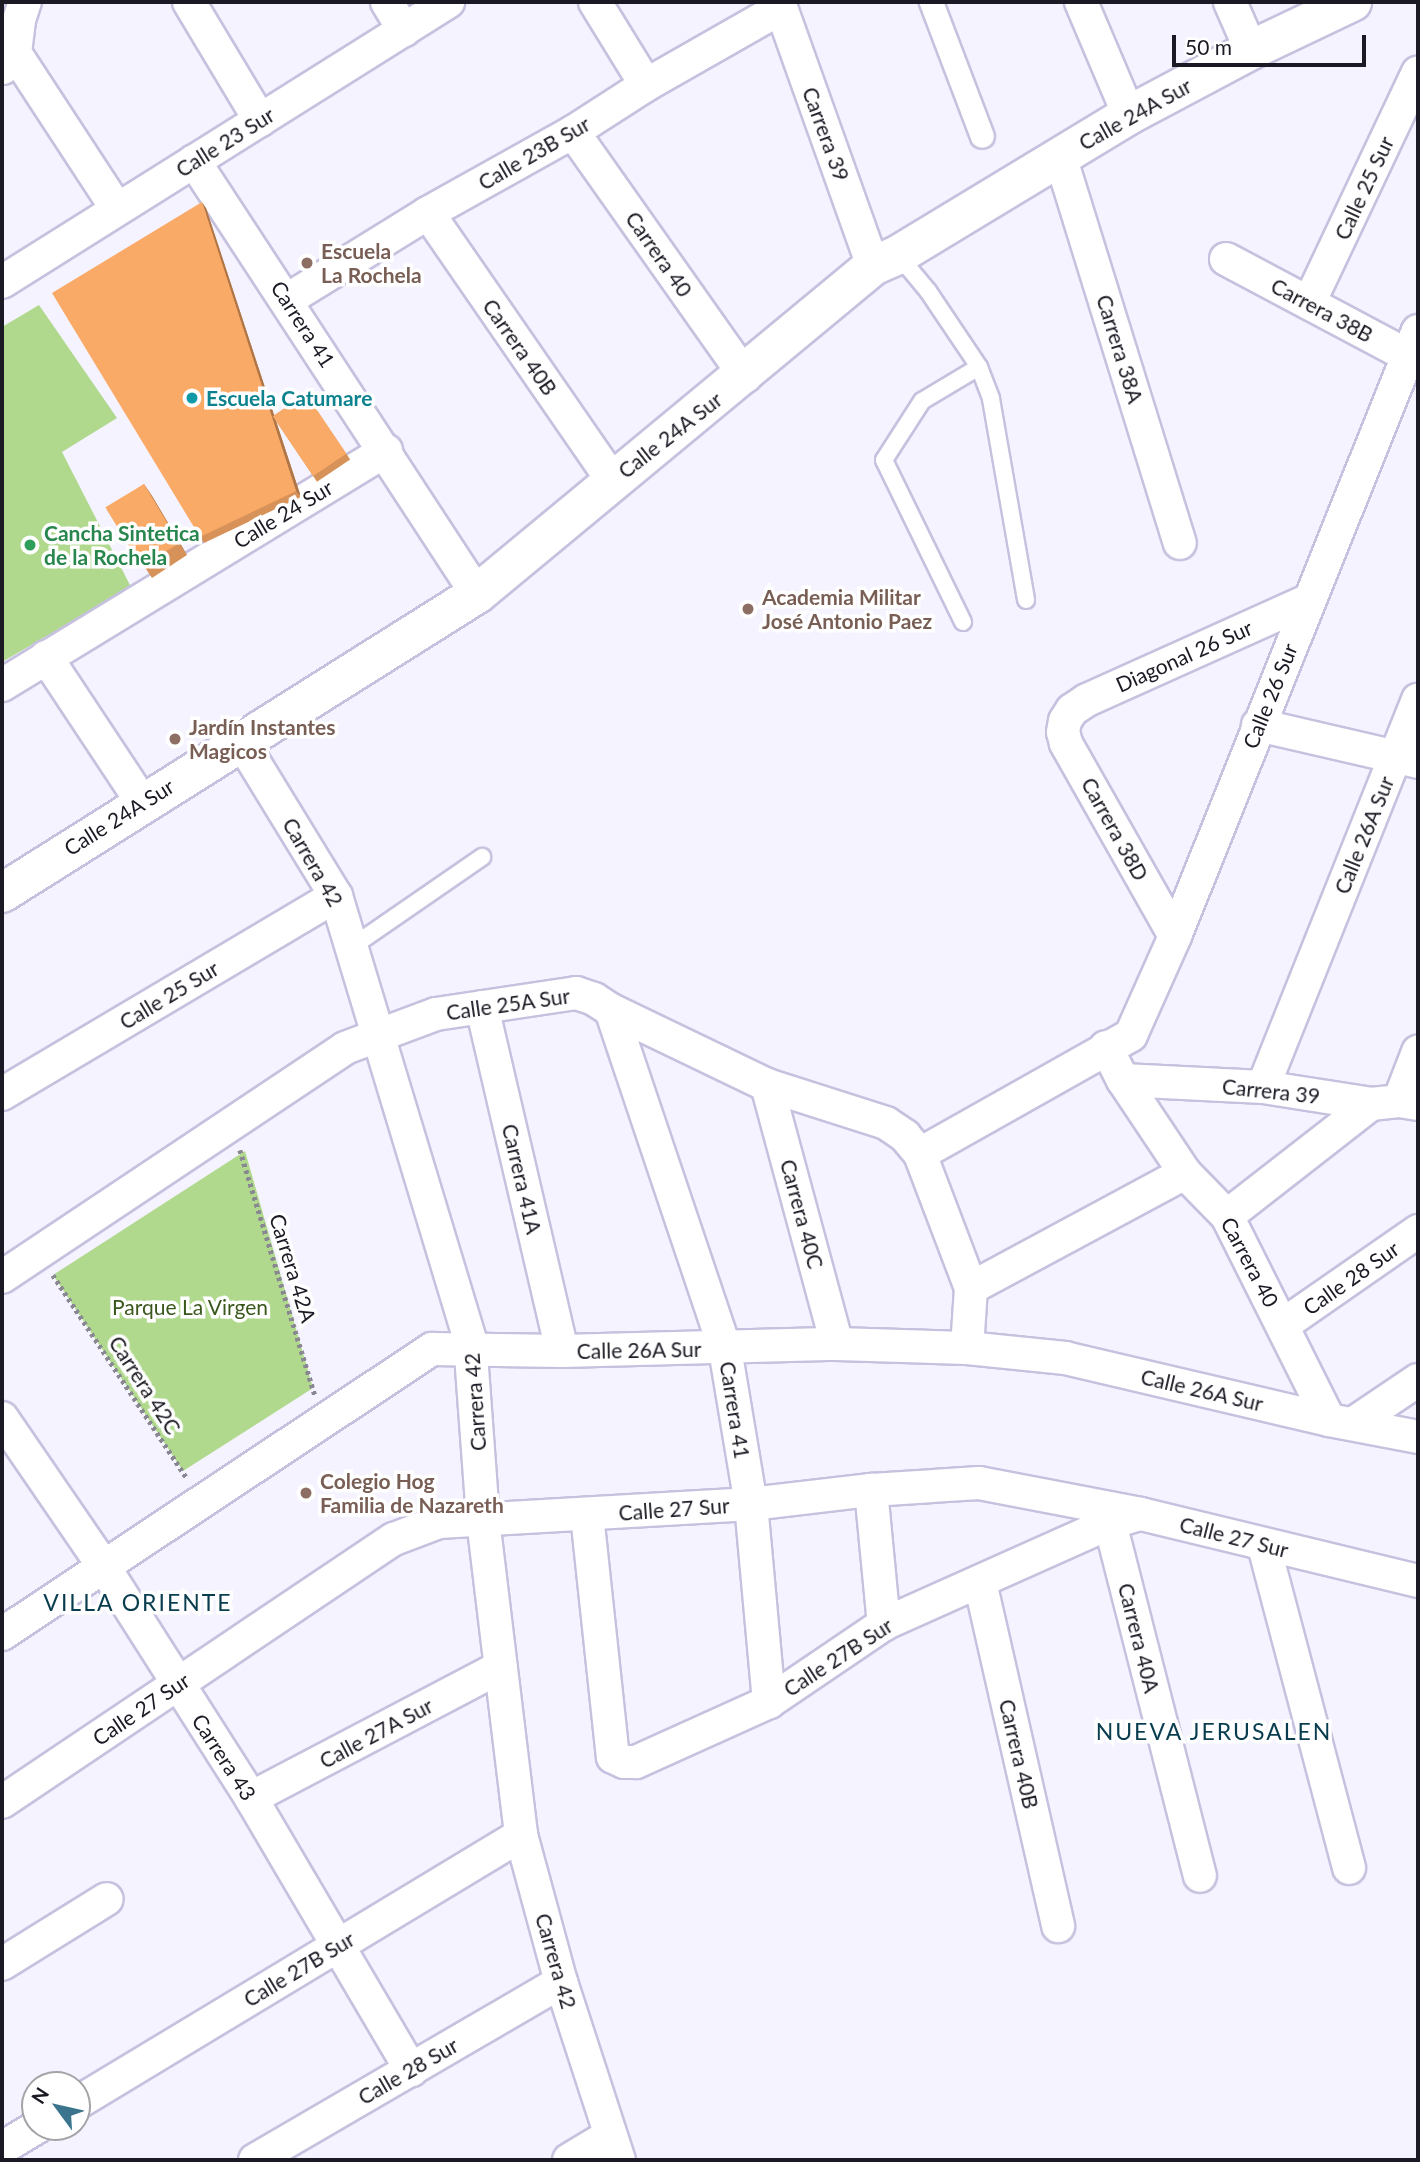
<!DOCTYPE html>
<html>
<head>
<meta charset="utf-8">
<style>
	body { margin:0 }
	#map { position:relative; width:1420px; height:2162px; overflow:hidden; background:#f4f3ff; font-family:Lato,sans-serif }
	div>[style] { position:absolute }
	.green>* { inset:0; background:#b0d98e }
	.path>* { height:4.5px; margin-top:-2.25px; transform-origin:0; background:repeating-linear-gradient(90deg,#888792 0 3.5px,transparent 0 7px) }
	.roads { filter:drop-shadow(2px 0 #c6c1de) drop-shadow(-2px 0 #c6c1de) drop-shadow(0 2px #c6c1de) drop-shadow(0 -2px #c6c1de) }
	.service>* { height:16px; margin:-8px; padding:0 8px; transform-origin:8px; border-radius:8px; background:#fff }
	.pedestrian>* { height:23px; margin:-11.5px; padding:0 11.5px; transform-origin:11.5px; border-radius:11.5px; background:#fff }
	.minor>* { height:32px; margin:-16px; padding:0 16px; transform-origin:16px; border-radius:16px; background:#fff }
	.tertiary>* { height:38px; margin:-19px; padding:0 19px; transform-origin:19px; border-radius:19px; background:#fff }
	.wall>* { inset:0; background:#d79259; transform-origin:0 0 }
	.shaded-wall>* { inset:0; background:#af7748 }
	.building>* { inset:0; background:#faaa67; transform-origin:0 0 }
	.dots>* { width:19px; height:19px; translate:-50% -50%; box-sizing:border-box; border:4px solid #fff; border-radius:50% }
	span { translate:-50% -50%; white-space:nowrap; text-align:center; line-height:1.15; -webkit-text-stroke:7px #fff; paint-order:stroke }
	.street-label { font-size:21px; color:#1b1a24 }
	.education-label { font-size:21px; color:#785e54; font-weight:700 }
	.left { translate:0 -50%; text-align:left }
	.culture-label { font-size:21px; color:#0d838f; font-weight:700 }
	.leisure-label { font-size:21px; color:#27864d; font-weight:700 }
	.park-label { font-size:21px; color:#3b581c }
	.neighbourhood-label { font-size:23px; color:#083c4e; letter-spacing:2px }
	.frame { position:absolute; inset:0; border:4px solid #1b1a24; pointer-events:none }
	.north { position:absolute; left:21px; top:2071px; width:70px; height:70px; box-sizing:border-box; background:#fff; border:2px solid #a4a3a7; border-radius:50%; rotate:303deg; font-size:19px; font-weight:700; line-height:28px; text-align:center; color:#1b1a24 }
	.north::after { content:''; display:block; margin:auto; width:24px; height:32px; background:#3a758d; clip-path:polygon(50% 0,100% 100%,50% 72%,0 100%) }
	.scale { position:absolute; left:1172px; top:35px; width:194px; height:32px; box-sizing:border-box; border:4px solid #1b1a24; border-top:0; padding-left:9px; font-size:21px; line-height:24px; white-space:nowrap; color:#1b1a24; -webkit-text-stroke:5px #fff; paint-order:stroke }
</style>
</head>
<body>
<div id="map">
	<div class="green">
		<i style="clip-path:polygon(39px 305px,117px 418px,62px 452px,131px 587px,2px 662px,2px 327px)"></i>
		<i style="clip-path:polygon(245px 1151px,313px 1388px,183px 1471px,53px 1275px)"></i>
	</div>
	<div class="path">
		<i style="left:240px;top:1150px;width:257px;rotate:73deg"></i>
		<i style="left:53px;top:1275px;width:243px;rotate:56.6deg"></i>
	</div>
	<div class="roads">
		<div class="service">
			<i style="left:898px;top:255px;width:47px;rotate:50.2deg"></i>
			<i style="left:928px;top:291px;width:92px;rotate:56.1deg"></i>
			<i style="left:979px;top:367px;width:34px;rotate:69deg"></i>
			<i style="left:991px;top:399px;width:204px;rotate:80.1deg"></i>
			<i style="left:963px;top:622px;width:180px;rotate:-116deg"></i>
			<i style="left:884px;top:460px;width:70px;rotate:-57.2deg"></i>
			<i style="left:922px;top:401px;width:66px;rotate:-30.8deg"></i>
			<i style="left:353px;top:946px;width:157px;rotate:-34.6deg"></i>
		</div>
		<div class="pedestrian">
			<i style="left:931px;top:2px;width:143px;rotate:69.2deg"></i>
		</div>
		<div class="minor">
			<i style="left:189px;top:2px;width:138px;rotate:59deg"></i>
			<i style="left:387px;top:2px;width:33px;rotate:59deg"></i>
			<i style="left:595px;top:2px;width:97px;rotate:58.4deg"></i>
			<i style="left:779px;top:2px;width:280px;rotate:70.4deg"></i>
			<i style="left:1081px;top:2px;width:123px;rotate:67deg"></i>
			<i style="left:1230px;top:2px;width:52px;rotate:66.4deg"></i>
			<i style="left:15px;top:53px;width:186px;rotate:56.8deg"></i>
			<i style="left:3px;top:68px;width:19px;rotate:-51deg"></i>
			<i style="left:15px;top:53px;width:33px;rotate:-83deg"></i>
			<i style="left:19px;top:20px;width:19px;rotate:-72deg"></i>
			<i style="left:573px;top:132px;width:299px;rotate:54.8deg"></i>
			<i style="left:1060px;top:156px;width:405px;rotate:72.8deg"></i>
			<i style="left:194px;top:161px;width:517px;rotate:56.83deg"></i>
			<i style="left:428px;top:213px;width:324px;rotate:55.4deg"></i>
			<i style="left:1226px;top:259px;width:217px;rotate:28deg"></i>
			<i style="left:2px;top:282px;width:527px;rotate:-32.12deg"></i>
			<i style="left:287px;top:300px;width:166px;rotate:-31.7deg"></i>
			<i style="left:428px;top:213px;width:166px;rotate:-29.2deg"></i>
			<i style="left:573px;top:132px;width:87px;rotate:-32.8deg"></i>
			<i style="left:646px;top:85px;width:155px;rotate:-29.7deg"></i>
			<i style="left:1309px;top:303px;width:255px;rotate:-64.7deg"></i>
			<i style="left:46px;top:657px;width:174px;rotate:56.5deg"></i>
			<i style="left:2px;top:685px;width:450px;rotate:-31.4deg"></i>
			<i style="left:1258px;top:725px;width:164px;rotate:13deg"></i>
			<i style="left:241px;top:741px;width:182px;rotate:58.5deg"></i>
			<i style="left:336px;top:896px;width:465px;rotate:73.2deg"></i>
			<i style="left:470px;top:1341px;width:179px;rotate:85.8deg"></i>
			<i style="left:483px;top:1520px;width:317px;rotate:83.1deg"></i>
			<i style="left:521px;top:1835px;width:152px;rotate:74.8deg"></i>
			<i style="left:561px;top:1982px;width:187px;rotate:72deg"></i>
			<i style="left:1175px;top:936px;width:222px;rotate:-119.5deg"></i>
			<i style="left:1066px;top:743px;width:11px;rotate:-105deg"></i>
			<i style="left:1063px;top:732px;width:11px;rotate:-80deg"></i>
			<i style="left:1065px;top:721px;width:13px;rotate:-58deg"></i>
			<i style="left:1072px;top:710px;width:18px;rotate:-34deg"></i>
			<i style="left:1087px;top:700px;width:244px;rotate:-24.2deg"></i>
			<i style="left:482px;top:1007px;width:353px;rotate:76.9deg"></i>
			<i style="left:611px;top:1010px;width:358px;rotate:71.4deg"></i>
			<i style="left:725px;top:1349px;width:157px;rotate:80.5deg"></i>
			<i style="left:751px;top:1504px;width:199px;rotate:84.8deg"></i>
			<i style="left:1106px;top:1047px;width:37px;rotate:63deg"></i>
			<i style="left:1123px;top:1080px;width:112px;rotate:56.3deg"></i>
			<i style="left:1185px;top:1173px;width:60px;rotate:45.7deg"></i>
			<i style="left:1227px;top:1216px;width:228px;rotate:63.4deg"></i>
			<i style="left:1123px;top:1080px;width:140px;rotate:2.9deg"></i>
			<i style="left:1263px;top:1087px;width:109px;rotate:8.9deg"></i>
			<i style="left:1371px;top:1104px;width:28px;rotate:-6deg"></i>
			<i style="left:1399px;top:1101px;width:19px;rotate:9deg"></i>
			<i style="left:767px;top:1085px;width:268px;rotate:74.9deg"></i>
			<i style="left:1263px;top:1087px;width:417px;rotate:-68.2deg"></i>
			<i style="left:2px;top:1094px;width:388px;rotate:-30.7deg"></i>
			<i style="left:1399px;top:1101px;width:53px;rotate:-68.8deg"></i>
			<i style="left:920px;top:1154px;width:242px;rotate:-29.4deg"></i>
			<i style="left:1131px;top:1035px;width:108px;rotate:-66deg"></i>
			<i style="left:1175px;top:936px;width:652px;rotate:-68.12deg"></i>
			<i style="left:1227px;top:1216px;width:182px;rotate:-37.9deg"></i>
			<i style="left:2px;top:1277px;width:412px;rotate:-33.7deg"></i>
			<i style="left:345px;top:1048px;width:97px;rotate:-20.5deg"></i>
			<i style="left:436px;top:1014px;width:142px;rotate:-8.5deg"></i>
			<i style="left:576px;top:993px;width:19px;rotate:18deg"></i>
			<i style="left:594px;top:999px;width:20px;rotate:33deg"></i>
			<i style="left:611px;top:1010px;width:173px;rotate:25.7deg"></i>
			<i style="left:767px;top:1085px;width:125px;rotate:17.7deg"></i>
			<i style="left:886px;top:1123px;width:23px;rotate:34deg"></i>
			<i style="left:905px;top:1136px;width:23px;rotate:50deg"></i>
			<i style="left:920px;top:1154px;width:143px;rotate:69.2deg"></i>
			<i style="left:971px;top:1288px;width:60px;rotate:93.8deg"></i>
			<i style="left:971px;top:1288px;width:243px;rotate:-28.3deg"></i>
			<i style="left:1283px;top:1325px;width:165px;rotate:-34.8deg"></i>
			<i style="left:2px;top:1418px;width:181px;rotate:55.6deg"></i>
			<i style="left:104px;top:1567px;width:274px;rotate:57.5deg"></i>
			<i style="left:251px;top:1798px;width:316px;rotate:59.5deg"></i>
			<i style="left:1354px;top:1423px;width:77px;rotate:-33.9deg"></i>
			<i style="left:871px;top:1490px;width:135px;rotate:84.5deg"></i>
			<i style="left:587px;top:1515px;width:243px;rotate:83.9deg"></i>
			<i style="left:613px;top:1757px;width:12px;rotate:24deg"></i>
			<i style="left:624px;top:1762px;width:12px"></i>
			<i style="left:636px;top:1762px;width:146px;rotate:-24.3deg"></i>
			<i style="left:769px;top:1702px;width:139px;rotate:-34.1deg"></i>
			<i style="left:884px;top:1624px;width:248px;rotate:-24.1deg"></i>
			<i style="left:1110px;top:1523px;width:31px;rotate:-17deg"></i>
			<i style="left:1110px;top:1523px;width:364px;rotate:75.7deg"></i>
			<i style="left:1264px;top:1546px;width:333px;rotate:75.2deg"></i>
			<i style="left:980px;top:1582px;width:353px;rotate:77.2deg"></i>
			<i style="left:2px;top:1634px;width:516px;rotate:-33.54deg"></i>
			<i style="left:432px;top:1349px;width:130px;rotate:0.9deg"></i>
			<i style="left:562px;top:1351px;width:275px;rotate:-1.5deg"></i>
			<i style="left:837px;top:1344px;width:130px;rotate:1.8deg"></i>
			<i style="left:967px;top:1348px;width:99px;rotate:5.8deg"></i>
			<i style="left:1065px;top:1358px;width:271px;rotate:13.2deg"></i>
			<i style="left:1329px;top:1420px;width:91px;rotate:10.8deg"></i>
			<i style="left:251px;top:1798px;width:282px;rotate:-27.7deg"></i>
			<i style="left:2px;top:1802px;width:472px;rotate:-33.9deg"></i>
			<i style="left:394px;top:1539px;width:48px;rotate:-20.7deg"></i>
			<i style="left:439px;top:1522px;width:313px;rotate:-3.3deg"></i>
			<i style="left:751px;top:1504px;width:121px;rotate:-6.7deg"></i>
			<i style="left:871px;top:1490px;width:108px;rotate:-3.7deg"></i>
			<i style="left:979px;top:1483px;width:165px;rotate:10.8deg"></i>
			<i style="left:1141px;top:1514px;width:285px;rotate:13.6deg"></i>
			<i style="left:2px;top:1964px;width:123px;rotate:-31.8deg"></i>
			<i style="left:77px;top:2103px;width:519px;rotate:-31.12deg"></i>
			<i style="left:2px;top:2148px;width:41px;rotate:-31deg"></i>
			<i style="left:255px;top:2160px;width:354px;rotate:-30.2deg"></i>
			<i style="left:569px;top:2160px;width:47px;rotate:-31deg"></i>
		</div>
		<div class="tertiary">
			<i style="left:2px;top:893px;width:561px;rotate:-32.19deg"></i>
			<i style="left:477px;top:594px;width:514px;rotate:-39.63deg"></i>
			<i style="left:873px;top:266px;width:27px;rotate:-24deg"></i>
			<i style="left:898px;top:255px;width:270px;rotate:-31.2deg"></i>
			<i style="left:1129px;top:115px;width:138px;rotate:-28deg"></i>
			<i style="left:1251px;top:50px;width:112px;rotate:-25.4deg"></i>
		</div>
	</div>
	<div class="wall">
		<i style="clip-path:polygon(206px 208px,301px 497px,204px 543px,200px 537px)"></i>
		<i style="left:306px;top:394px;width:79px;height:40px;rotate:56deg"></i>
		<i style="clip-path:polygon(144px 484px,152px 496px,187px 555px,152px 578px,107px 510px)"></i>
	</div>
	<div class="shaded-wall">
		<i style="clip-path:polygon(202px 202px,206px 208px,301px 497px,296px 491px)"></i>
		<i style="clip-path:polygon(144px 484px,152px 496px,187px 555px,179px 543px)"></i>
	</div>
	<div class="building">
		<i style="clip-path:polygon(202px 202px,296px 491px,200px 537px,52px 293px)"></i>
		<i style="left:306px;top:394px;width:72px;height:40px;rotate:56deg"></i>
		<i style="left:144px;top:484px;width:69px;height:45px;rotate:59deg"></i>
	</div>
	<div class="dots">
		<i style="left:307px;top:263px;background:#8d6e63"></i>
		<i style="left:192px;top:398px;background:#0f9aa8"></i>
		<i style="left:30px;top:545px;background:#2e9e5b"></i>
		<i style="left:748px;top:609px;background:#8d6e63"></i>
		<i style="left:175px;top:739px;background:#8d6e63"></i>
		<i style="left:306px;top:1493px;background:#8d6e63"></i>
	</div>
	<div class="street-label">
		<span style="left:1135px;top:114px;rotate:-29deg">Calle 24A Sur</span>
		<span style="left:826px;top:134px;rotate:70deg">Carrera 39</span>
		<span style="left:225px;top:142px;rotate:-32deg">Calle 23 Sur</span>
		<span style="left:534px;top:153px;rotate:-30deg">Calle 23B Sur</span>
		<span style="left:1364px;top:188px;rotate:-65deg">Calle 25 Sur</span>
		<span style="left:659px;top:254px;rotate:55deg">Carrera 40</span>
		<span style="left:1322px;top:310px;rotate:28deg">Carrera 38B</span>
		<span style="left:303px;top:324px;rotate:57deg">Carrera 41</span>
		<span style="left:520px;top:347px;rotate:55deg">Carrera 40B</span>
		<span style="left:1120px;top:349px;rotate:73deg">Carrera 38A</span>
		<span style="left:670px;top:435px;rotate:-38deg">Calle 24A Sur</span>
		<span style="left:283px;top:514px;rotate:-31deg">Calle 24 Sur</span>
		<span style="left:1184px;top:656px;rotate:-24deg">Diagonal 26 Sur</span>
		<span style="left:1270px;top:696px;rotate:-68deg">Calle 26 Sur</span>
		<span style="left:119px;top:817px;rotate:-32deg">Calle 24A Sur</span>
		<span style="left:1115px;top:829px;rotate:61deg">Carrera 38D</span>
		<span style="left:1364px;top:835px;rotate:-68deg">Calle 26A Sur</span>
		<span style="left:313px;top:862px;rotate:60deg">Carrera 42</span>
		<span style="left:169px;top:995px;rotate:-31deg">Calle 25 Sur</span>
		<span style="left:508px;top:1004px;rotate:-8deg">Calle 25A Sur</span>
		<span style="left:1271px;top:1091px;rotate:6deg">Carrera 39</span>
		<span style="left:522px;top:1179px;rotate:77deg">Carrera 41A</span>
		<span style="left:802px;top:1214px;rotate:75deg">Carrera 40C</span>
		<span style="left:1250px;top:1262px;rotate:62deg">Carrera 40</span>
		<span style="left:293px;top:1268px;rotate:73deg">Carrera 42A</span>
		<span style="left:1351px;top:1278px;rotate:-35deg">Calle 28 Sur</span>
		<span style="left:639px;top:1350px;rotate:-1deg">Calle 26A Sur</span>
		<span style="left:145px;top:1385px;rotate:57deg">Carrera 42C</span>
		<span style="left:1202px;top:1390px;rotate:13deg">Calle 26A Sur</span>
		<span style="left:475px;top:1402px;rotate:-94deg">Carrera 42</span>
		<span style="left:735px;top:1410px;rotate:81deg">Carrera 41</span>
		<span style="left:674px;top:1509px;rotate:-4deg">Calle 27 Sur</span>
		<span style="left:1234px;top:1537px;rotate:14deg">Calle 27 Sur</span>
		<span style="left:1139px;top:1638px;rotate:76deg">Carrera 40A</span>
		<span style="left:838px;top:1657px;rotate:-33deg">Calle 27B Sur</span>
		<span style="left:141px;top:1709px;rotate:-34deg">Calle 27 Sur</span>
		<span style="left:376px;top:1733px;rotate:-28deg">Calle 27A Sur</span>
		<span style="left:1019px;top:1754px;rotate:77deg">Carrera 40B</span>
		<span style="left:224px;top:1757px;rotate:57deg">Carrera 43</span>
		<span style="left:556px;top:1961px;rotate:74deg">Carrera 42</span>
		<span style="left:299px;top:1969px;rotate:-31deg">Calle 27B Sur</span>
		<span style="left:408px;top:2071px;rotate:-30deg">Calle 28 Sur</span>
	</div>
	<div class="education-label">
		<span class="left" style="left:321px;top:263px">Escuela<br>La Rochela</span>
		<span class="left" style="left:762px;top:609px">Academia Militar<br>José Antonio Paez</span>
		<span class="left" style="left:189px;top:739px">Jardín Instantes<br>Magicos</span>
		<span class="left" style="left:320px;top:1493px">Colegio Hog<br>Familia de Nazareth</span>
	</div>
	<div class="culture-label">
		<span class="left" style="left:206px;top:398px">Escuela Catumare</span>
	</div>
	<div class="leisure-label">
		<span class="left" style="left:44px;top:545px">Cancha Sintetica<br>de la Rochela</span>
	</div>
	<div class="park-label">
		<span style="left:190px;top:1307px">Parque La Virgen</span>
	</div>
	<div class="neighbourhood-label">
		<span style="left:138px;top:1602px">VILLA ORIENTE</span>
		<span style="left:1214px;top:1731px">NUEVA JERUSALEN</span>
	</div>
	<div class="frame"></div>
	<div class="north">N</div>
	<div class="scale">50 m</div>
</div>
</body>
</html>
